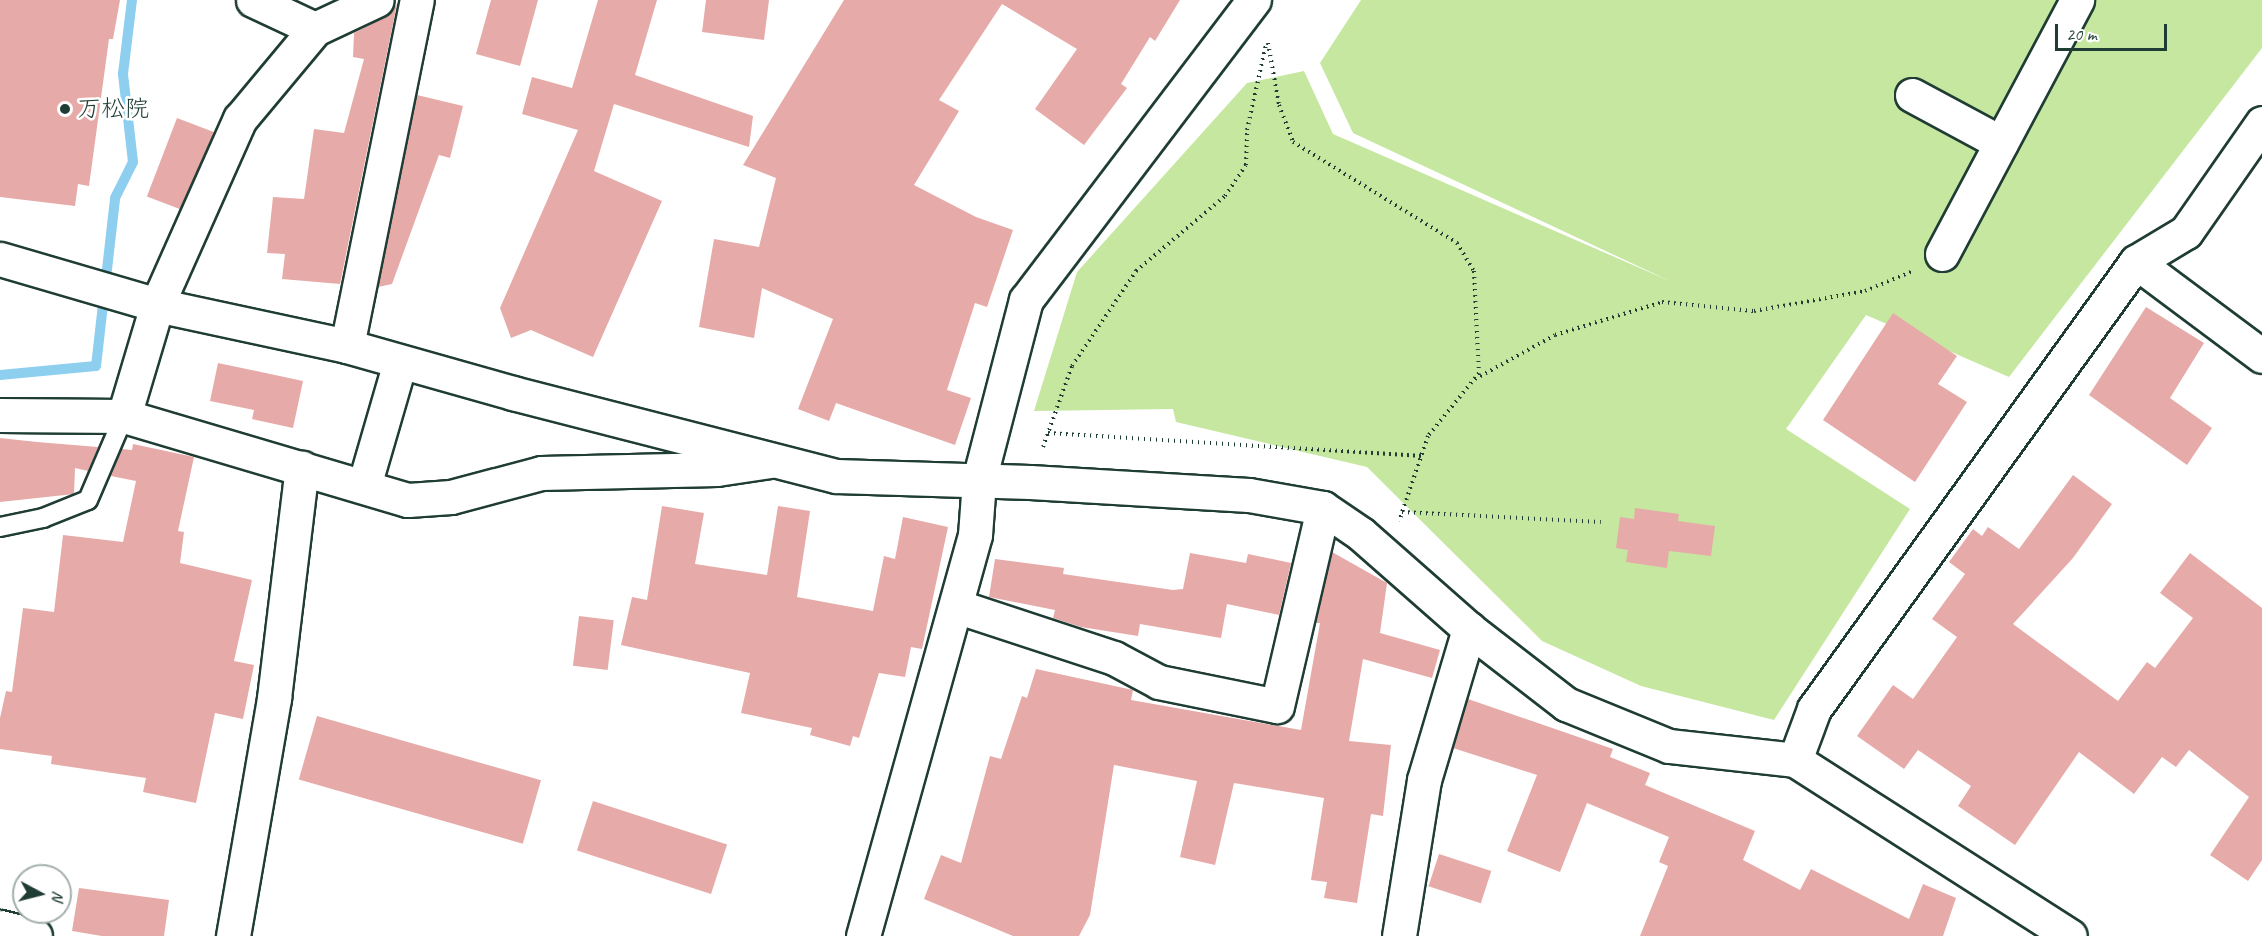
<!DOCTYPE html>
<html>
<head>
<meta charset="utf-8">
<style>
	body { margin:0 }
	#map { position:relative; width:2262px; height:936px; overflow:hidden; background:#fff; font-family:Caveat,"Klee One",sans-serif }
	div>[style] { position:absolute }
	.green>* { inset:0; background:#c6e79f }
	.stream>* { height:10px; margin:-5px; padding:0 5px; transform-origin:5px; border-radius:5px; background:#8ecfef }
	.building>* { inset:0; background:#e6aba8; transform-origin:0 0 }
	.path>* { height:4px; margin-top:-2px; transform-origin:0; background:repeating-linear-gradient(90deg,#1f3d34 0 1.5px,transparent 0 6px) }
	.roads { filter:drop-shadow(2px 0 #1f3d34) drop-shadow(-2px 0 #1f3d34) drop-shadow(0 2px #1f3d34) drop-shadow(0 -2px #1f3d34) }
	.service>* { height:18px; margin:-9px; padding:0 9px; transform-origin:9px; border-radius:9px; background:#fff }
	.minor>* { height:33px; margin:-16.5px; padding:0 16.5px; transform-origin:16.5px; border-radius:16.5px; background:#fff }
	.tertiary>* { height:33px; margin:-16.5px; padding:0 16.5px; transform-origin:16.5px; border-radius:16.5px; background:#fff }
	.dots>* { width:16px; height:16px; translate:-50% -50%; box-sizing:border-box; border:3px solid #fff; border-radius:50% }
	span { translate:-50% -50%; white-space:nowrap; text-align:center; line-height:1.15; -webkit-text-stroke:5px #fff; paint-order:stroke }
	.poi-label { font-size:24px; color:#1f3d34 }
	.left { translate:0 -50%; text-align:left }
	.north { position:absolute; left:12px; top:864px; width:60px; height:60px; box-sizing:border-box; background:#fff; border:2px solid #a5b1ae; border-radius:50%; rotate:97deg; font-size:16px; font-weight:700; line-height:24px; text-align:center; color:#1f3d34 }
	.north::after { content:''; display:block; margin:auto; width:21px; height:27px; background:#1f3d34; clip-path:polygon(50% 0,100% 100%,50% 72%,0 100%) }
	.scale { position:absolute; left:2055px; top:24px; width:112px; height:27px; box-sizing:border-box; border:3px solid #1f3d34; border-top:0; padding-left:8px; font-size:18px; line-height:21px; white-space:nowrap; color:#1f3d34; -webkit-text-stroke:4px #fff; paint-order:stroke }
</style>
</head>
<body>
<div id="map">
	<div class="green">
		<i style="clip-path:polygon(1361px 0,2262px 0,2262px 48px,2009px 377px,1866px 315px,1786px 429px,1910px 509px,1774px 720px,1641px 686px,1542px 641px,1367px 467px,1176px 422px,1173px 409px,1034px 411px,1077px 272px,1247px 83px,1304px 71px,1333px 134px,1672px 282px,1353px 133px,1320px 63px)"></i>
	</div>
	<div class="stream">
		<i style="left:0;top:375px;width:96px;rotate:-5.4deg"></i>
		<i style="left:96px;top:366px;width:169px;rotate:-83.5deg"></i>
		<i style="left:115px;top:198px;width:40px;rotate:-63.4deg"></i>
		<i style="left:133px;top:162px;width:89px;rotate:-96.5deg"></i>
		<i style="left:123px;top:74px;width:75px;rotate:-83.1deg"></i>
	</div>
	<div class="building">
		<i style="clip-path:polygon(0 0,120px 0,113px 39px,109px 39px,89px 186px,78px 184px,75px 206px,0 197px)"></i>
		<i style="clip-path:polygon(491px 0,538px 0,520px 66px,476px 54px)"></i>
		<i style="clip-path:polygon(598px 0,657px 0,635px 75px,753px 116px,749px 147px,614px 104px,594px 171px,662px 201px,593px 357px,531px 330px,511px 338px,500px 308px,578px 130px,522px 114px,532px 77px,572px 88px)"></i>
		<i style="clip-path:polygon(706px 0,769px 0,764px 40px,702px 32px)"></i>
		<i style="clip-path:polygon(844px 0,1180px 0,1155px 41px,1150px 37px,1121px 84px,1127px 88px,1084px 145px,1035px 109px,1077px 49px,1002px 4px,939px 100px,959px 111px,914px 185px,976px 217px,1013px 230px,987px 307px,975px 303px,947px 390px,971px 398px,955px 445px,836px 403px,829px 421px,798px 409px,833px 319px,762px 288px,754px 338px,699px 327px,714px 239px,759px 247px,776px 178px,743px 165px)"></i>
		<i style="clip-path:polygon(397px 4px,340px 284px,282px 279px,285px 254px,267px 253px,273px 197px,304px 199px,314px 129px,344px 133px,364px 59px,353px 57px,354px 33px,385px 17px)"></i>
		<i style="clip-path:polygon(417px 95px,463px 106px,450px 158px,439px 155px,392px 284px,378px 287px)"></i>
		<i style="left:177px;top:118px;width:40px;height:84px;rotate:21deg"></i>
		<i style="clip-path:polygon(2146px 307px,2204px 343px,2170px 398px,2212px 428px,2187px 465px,2089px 395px)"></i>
		<i style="clip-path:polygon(1893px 313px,1957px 356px,1938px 384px,1967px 402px,1915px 482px,1823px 420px)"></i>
		<i style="clip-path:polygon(218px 363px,303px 381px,293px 428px,252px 419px,254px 410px,210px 401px)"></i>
		<i style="clip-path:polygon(0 438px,37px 442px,98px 447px,88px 471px,75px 468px,74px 494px,0 502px)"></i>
		<i style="clip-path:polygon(133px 444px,194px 457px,178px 531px,184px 532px,180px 563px,252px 580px,234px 661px,254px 665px,243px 719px,215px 713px,196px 803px,143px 792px,146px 778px,51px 764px,52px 756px,0 749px,0 718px,6px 691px,12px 692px,23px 608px,54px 612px,63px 535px,123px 542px,136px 481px,111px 476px,122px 449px,132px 450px)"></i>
		<i style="clip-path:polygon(2073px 475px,2112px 504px,2073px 558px,2013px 624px,2118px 701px,2147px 662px,2155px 668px,2193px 618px,2160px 593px,2190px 553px,2262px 608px,2262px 860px,2248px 881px,2210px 855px,2249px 797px,2189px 750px,2176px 767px,2162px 757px,2134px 794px,2079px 752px,2015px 845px,1958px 806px,1971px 786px,1918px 750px,1904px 769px,1857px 736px,1893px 685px,1913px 699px,1957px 637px,1932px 619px,1965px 574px,1949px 562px,1973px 529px,1982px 536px,1988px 527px,2019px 549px)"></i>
		<i style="clip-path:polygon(662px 506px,704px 513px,695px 564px,767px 575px,778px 506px,810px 511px,797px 597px,873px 611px,884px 556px,895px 559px,903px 517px,948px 527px,922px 649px,911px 647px,905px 677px,879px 673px,859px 738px,853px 736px,850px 746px,810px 735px,812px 728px,741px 713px,750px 673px,621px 645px,632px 597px,647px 600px)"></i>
		<i style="clip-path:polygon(1635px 508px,1679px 514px,1678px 521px,1715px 526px,1711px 556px,1669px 551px,1667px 568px,1626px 562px,1628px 550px,1616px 548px,1620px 517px,1634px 519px)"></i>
		<i style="clip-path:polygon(1332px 552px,1387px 583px,1380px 633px,1440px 650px,1432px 678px,1363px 659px,1349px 741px,1391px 745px,1383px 816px,1371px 814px,1357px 903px,1324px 898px,1327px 882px,1311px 880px,1324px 798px,1234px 783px,1215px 865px,1180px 857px,1197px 781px,1114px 765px,1090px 915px,1079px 936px,1013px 936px,924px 899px,941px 855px,961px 863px,990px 756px,1001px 759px,1022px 696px,1027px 698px,1036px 669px,1133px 690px,1131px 700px,1301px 730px,1320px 623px,1316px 623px)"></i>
		<i style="clip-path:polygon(1190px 553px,1246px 563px,1248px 554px,1291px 563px,1279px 615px,1227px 604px,1221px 638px,1140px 624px,1138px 636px,1081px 627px,1053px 618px,1055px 610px,989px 597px,995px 559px,1064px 568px,1063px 574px,1173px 590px,1183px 589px)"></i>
		<i style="left:579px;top:616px;width:35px;height:50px;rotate:7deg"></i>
		<i style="clip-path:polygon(1468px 699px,1613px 749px,1610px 757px,1650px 773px,1645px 785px,1755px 831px,1743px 860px,1800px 890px,1811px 869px,1909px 919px,1923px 884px,1956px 898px,1943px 936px,1640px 936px,1668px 866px,1659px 862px,1669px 837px,1587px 803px,1560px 872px,1507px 851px,1537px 775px,1453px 748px)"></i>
		<i style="left:317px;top:716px;width:233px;height:66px;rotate:16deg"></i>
		<i style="left:593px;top:801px;width:141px;height:52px;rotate:18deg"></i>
		<i style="left:1439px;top:854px;width:55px;height:34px;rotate:18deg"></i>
		<i style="clip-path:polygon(79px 888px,169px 900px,164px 936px,102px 936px,72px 931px)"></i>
	</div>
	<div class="path">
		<i style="left:1268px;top:43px;width:63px;rotate:79.9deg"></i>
		<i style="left:1279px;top:105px;width:40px;rotate:69deg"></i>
		<i style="left:1293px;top:142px;width:193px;rotate:31.6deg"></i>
		<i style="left:1457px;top:243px;width:33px;rotate:59deg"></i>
		<i style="left:1474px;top:271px;width:102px;rotate:87.2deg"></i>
		<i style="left:1479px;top:373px;width:81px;rotate:129deg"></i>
		<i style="left:1428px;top:436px;width:90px;rotate:108.8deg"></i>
		<i style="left:1475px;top:379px;width:91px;rotate:-28.8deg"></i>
		<i style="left:1555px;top:335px;width:112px;rotate:-17.1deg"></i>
		<i style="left:1662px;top:302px;width:92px;rotate:5.6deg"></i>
		<i style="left:1754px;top:311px;width:113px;rotate:-10.2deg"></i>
		<i style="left:1865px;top:291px;width:52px;rotate:-22.6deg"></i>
		<i style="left:1048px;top:433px;width:375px;rotate:3.5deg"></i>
		<i style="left:1043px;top:447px;width:86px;rotate:-70.3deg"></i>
		<i style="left:1072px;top:366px;width:115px;rotate:-56deg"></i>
		<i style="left:1136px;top:271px;width:116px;rotate:-40.1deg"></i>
		<i style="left:1225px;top:196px;width:37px;rotate:-56deg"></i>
		<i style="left:1246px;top:165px;width:35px;rotate:-88deg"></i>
		<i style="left:1247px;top:130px;width:88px;rotate:-77.5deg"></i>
		<i style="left:1402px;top:512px;width:199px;rotate:2.9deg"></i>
	</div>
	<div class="roads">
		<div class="service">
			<i style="left:0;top:527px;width:44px;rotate:-11.8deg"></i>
			<i style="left:43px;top:518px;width:48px;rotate:-21.8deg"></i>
			<i style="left:88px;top:500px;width:91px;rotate:-66.8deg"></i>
		</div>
		<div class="minor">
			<i style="left:253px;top:0;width:68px;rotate:25.1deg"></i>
			<i style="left:1912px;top:95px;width:101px;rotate:28.3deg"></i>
			<i style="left:1942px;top:254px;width:288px;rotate:-62deg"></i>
			<i style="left:2136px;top:262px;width:157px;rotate:36.7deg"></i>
			<i style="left:347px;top:346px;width:353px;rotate:-78.6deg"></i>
			<i style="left:0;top:415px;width:124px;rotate:0.5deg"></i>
			<i style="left:124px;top:416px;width:296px;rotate:16.5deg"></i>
			<i style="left:408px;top:500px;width:43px;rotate:-4deg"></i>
			<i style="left:451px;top:497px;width:93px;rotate:-14.9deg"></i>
			<i style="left:541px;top:473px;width:176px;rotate:-1.3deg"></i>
			<i style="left:717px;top:469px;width:54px;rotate:-8.6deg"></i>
			<i style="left:124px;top:416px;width:116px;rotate:-73.4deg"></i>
			<i style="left:157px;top:305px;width:204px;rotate:-66deg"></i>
			<i style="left:240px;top:119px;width:117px;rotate:-50.2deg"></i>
			<i style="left:315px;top:29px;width:68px;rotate:-25.1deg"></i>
			<i style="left:364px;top:486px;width:129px;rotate:-73.8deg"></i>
			<i style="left:956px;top:606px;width:166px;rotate:18.2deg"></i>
			<i style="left:1114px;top:658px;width:51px;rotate:28.1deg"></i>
			<i style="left:1159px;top:682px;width:120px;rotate:11.5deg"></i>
			<i style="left:1277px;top:706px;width:203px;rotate:-76.9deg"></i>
			<i style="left:1795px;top:760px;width:54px;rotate:-69.6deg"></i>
			<i style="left:1814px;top:709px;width:551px;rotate:-54.23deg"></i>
			<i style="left:2136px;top:262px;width:58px;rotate:-31deg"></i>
			<i style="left:2186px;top:232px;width:133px;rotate:-55.1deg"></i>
			<i style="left:0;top:927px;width:36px;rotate:14deg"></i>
			<i style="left:233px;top:936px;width:242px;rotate:-80.2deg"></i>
			<i style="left:274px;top:698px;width:232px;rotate:-83.1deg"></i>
			<i style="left:863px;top:936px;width:416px;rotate:-74.4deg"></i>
			<i style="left:975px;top:535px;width:55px;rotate:-85.8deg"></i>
			<i style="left:979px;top:480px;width:186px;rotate:-75.4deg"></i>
			<i style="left:1026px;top:300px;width:377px;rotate:-52.8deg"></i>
			<i style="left:1399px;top:936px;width:158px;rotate:-80.9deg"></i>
			<i style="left:1424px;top:780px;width:158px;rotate:-73.4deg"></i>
		</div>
		<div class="tertiary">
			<i style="left:0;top:259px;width:164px;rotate:16.3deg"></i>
			<i style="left:157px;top:305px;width:194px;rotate:12.2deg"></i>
			<i style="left:347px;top:346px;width:173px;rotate:15.8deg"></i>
			<i style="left:513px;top:393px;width:333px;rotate:14.4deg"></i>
			<i style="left:836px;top:476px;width:194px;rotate:1.8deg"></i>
			<i style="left:1030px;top:482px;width:219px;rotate:3.4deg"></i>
			<i style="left:1249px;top:495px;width:75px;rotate:10deg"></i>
			<i style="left:1323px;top:508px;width:46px;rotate:34.4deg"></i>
			<i style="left:1361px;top:534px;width:144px;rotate:41.3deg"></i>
			<i style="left:1469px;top:629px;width:123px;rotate:37.7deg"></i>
			<i style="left:1566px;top:704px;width:111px;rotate:22.2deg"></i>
			<i style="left:1669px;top:746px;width:127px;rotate:6.3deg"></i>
			<i style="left:1795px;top:760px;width:326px;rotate:32.6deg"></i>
		</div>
	</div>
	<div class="dots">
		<i style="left:65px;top:109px;background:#1f3d34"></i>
	</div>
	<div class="poi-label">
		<span class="left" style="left:77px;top:109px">万松院</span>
	</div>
	<div class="north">N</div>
	<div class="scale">20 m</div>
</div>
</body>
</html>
